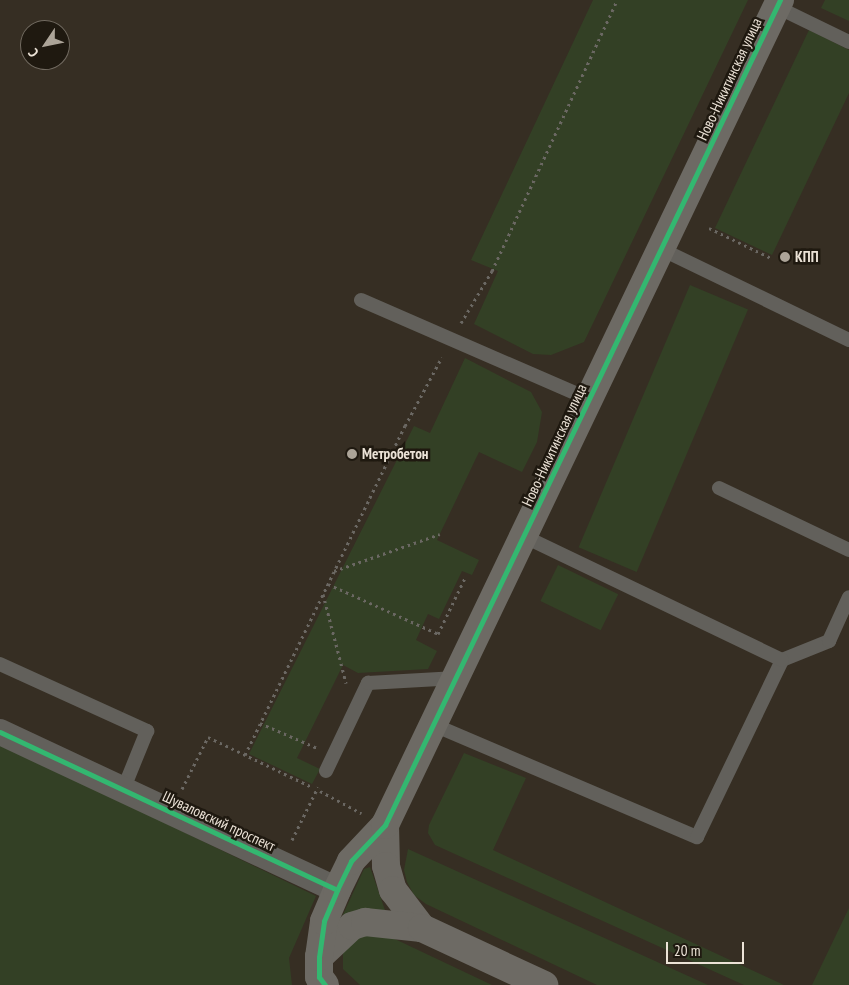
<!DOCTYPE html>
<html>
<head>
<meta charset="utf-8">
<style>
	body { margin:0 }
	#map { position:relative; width:849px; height:985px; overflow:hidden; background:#362e23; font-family:"PT Sans Narrow",sans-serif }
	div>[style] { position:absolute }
	.green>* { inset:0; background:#334025; transform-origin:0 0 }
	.path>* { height:3px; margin-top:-1.5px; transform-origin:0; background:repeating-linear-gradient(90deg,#6b6863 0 2.5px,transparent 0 6.5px) }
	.lane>* { height:14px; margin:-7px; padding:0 7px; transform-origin:7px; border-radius:7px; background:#62605b }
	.street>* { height:26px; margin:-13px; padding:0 13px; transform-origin:13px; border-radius:13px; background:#62605b }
	.secondary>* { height:28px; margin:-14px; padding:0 14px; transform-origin:14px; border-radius:14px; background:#6d6a64 }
	.cycleway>* { height:5px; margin:-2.5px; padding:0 2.5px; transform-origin:2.5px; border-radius:2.5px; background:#33b770 }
	.dots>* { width:14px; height:14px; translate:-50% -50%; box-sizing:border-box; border:2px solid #1f1910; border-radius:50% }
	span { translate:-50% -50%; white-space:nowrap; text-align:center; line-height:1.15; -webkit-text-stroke:5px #1f1910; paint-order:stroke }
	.street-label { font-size:15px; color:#ece3d7 }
	.poi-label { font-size:15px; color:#ece3d7; font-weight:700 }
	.left { translate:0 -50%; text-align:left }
	.north { position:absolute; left:20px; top:20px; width:50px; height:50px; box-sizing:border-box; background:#1f1910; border:1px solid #716a60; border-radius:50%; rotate:236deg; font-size:14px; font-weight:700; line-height:20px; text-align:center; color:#ece3d7 }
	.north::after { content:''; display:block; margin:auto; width:18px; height:22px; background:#aca498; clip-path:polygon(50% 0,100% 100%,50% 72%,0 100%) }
	.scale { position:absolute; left:666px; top:942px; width:78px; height:22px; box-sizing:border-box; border:2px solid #ece3d7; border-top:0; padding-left:6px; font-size:15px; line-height:18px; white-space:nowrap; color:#ece3d7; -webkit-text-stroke:4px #1f1910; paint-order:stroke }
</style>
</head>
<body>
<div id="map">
	<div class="green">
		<i style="clip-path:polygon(593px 0,748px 0,584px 342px,551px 355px,533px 354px,474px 324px,498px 271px,471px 260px)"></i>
		<i style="clip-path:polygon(825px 0,849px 0,849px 21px,821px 8px)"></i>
		<i style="clip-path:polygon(809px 30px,849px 50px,849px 93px,772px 255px,715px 228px)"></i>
		<i style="left:690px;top:285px;width:63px;height:285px;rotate:23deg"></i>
		<i style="clip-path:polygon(465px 358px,531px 392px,542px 412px,537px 442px,522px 472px,479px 452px,437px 540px,479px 560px,472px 575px,462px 571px,439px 619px,428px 614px,416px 640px,437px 651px,428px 669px,358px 673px,343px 665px,297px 758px,320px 769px,312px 784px,249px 754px,414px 426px,430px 433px)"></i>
		<i style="left:558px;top:565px;width:67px;height:40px;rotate:26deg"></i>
		<i style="clip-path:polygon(0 743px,316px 896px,289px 958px,292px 985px,0 985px)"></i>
		<i style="clip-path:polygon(464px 753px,526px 778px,493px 850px,784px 985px,744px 985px,435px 845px,428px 833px,429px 825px)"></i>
		<i style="clip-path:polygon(408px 849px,708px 985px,597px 985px,426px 904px,414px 895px,407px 882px,404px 870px)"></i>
		<i style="clip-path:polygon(370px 867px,386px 913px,340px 921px,364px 869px)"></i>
		<i style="clip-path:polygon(849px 908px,849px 985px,812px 985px)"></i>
		<i style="clip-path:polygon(380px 932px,492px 985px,360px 985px,343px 969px,343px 949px,350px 940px)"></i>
	</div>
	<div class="path">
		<i style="left:709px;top:228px;width:69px;rotate:25.8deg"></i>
		<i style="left:461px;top:323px;width:61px;rotate:-59.2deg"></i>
		<i style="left:492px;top:271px;width:298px;rotate:-65.2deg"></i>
		<i style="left:334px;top:571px;width:112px;rotate:-19.2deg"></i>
		<i style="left:328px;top:584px;width:121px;rotate:24.4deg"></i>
		<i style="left:438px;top:634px;width:62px;rotate:-64.3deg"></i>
		<i style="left:323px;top:594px;width:92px;rotate:75.5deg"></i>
		<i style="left:260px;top:723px;width:62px;rotate:23.7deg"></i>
		<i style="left:245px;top:755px;width:366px;rotate:-64.1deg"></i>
		<i style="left:405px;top:426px;width:78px;rotate:-61.8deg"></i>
		<i style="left:182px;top:789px;width:58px;rotate:-63.4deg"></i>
		<i style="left:208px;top:737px;width:115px;rotate:25.7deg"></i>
		<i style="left:320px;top:791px;width:47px;rotate:28.2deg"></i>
		<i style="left:292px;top:840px;width:59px;rotate:-63.9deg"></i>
	</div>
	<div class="lane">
		<i style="left:777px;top:7px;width:80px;rotate:25.9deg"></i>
		<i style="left:663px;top:250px;width:207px;rotate:25.8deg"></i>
		<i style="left:361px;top:300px;width:249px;rotate:23.5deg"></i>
		<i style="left:719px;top:488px;width:144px;rotate:25.5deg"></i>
		<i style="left:782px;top:660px;width:51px;rotate:-22deg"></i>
		<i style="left:829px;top:641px;width:48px;rotate:-65.6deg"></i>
		<i style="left:0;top:664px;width:162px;rotate:24.5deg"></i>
		<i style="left:147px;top:731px;width:64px;rotate:112.1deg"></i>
		<i style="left:434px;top:725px;width:286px;rotate:23.1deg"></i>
		<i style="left:697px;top:837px;width:196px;rotate:-64.3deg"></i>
		<i style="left:782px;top:660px;width:285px;rotate:-154.4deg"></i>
		<i style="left:326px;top:771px;width:98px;rotate:-64.5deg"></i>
		<i style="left:368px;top:683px;width:89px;rotate:-3.2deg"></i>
	</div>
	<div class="street">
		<i style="left:0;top:732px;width:372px;rotate:25.1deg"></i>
	</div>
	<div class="secondary">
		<i style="left:385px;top:825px;width:41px;rotate:88.6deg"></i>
		<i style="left:386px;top:866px;width:25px;rotate:74deg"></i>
		<i style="left:393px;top:890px;width:48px;rotate:52.7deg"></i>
		<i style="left:319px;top:957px;width:45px;rotate:-43.2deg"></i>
		<i style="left:352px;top:926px;width:14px;rotate:-17deg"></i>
		<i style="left:365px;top:922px;width:57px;rotate:6deg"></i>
		<i style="left:422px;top:928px;width:135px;rotate:25deg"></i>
		<i style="left:325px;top:985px;width:10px;rotate:-127deg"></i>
		<i style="left:319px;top:977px;width:20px;rotate:-90deg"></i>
		<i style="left:319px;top:957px;width:36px;rotate:-82deg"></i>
		<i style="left:324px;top:921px;width:34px;rotate:-67deg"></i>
		<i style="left:337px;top:890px;width:32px;rotate:-64deg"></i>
		<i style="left:351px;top:861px;width:50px;rotate:-46.6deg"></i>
		<i style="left:385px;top:825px;width:915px;rotate:-64.42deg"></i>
	</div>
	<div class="cycleway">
		<i style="left:0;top:732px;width:372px;rotate:25.1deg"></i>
		<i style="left:325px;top:985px;width:10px;rotate:-127deg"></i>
		<i style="left:319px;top:977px;width:20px;rotate:-90deg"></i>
		<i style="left:319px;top:957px;width:36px;rotate:-82deg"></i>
		<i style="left:324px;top:921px;width:34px;rotate:-67deg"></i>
		<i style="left:337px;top:890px;width:32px;rotate:-64deg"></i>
		<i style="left:351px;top:861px;width:50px;rotate:-46.6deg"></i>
		<i style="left:385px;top:825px;width:915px;rotate:-64.42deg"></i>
	</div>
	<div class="dots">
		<i style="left:785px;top:257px;background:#aca498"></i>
		<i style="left:352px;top:454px;background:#aca498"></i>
	</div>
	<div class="street-label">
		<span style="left:729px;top:79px;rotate:-65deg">Ново-Никитинская улица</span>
		<span style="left:554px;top:445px;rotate:-65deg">Ново-Никитинская улица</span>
		<span style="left:219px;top:821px;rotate:25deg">Шуваловский проспект</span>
	</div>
	<div class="poi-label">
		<span class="left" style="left:795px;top:257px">КПП</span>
		<span class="left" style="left:362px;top:454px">Метробетон</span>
	</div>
	<div class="north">С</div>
	<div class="scale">20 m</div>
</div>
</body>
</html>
